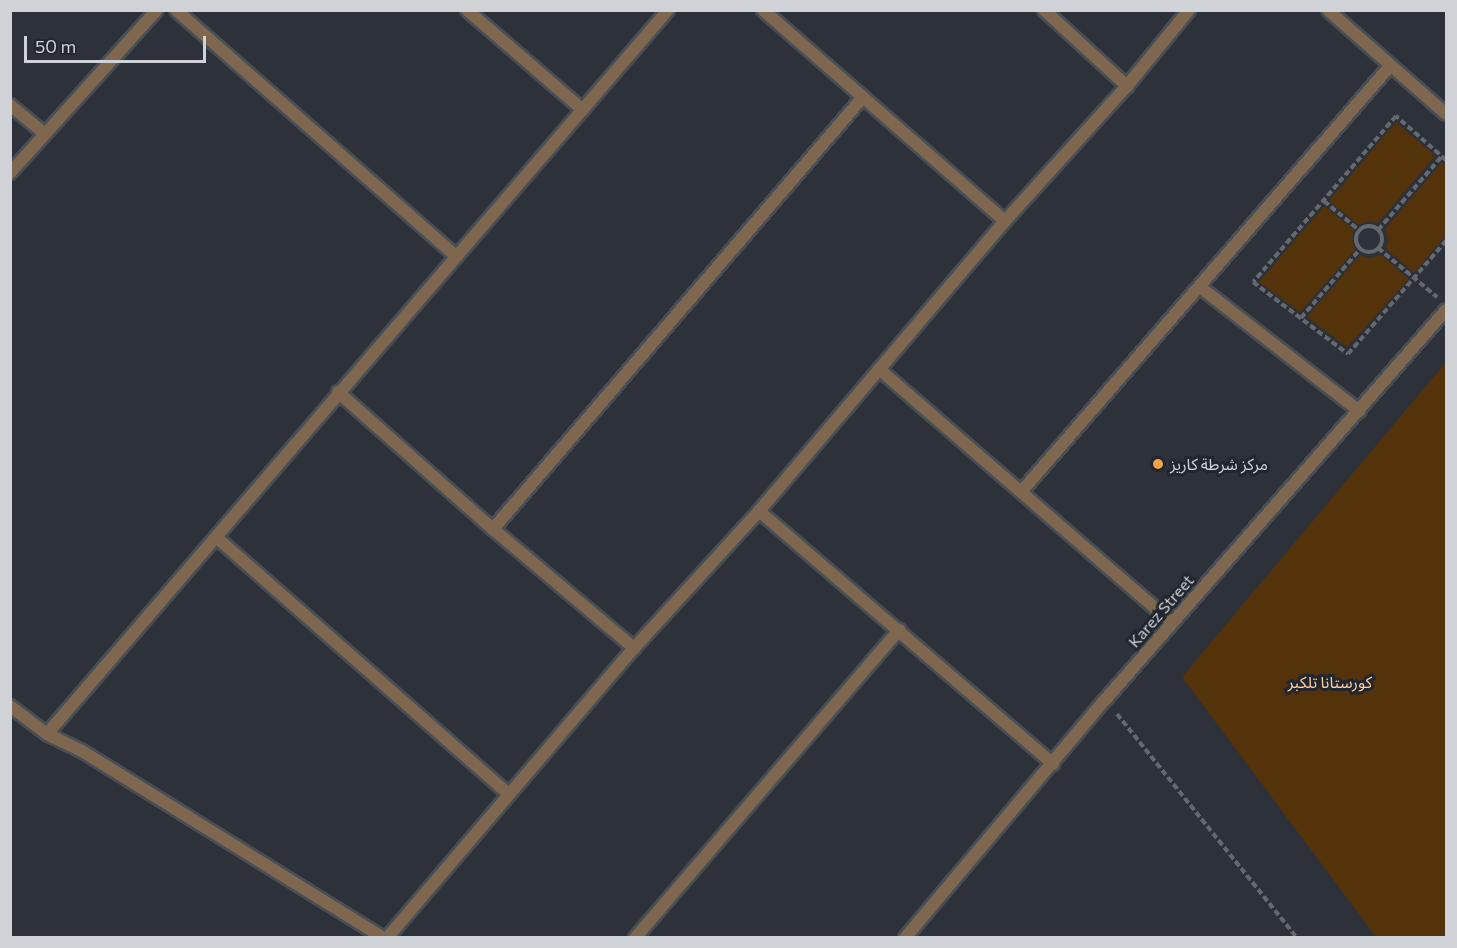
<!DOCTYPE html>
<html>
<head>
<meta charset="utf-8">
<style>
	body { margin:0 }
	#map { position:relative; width:1457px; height:948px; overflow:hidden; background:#2c313a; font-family:Commissioner,"Noto Sans Arabic",sans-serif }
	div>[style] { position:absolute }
	.green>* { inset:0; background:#54330b }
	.path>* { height:4px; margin-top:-2px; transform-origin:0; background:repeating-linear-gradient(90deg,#646970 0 6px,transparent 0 9px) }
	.path>.ring { margin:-2px; padding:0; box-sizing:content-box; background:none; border:4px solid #646970; border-radius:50% }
	.roads { filter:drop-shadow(2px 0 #494e56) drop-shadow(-2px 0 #494e56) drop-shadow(0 2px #494e56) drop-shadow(0 -2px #494e56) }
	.minor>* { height:12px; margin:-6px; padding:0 6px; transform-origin:6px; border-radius:6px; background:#7f674f }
	.tertiary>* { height:12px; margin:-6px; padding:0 6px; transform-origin:6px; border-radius:6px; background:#7f674f }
	.dots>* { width:16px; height:16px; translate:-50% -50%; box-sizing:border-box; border:3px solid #22272f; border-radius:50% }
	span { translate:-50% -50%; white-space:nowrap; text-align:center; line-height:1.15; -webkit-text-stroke:6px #22272f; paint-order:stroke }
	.poi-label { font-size:16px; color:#cfd3d8 }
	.left { translate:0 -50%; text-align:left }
	.street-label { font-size:16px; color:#cfd3d8 }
	.park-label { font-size:16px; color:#fece9f }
	.frame { position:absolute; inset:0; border:12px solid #cfd3d8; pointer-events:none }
	.scale { position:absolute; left:24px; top:36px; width:182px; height:27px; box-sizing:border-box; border:3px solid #cfd3d8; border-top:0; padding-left:8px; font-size:18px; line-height:21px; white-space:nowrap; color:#cfd3d8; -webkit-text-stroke:4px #22272f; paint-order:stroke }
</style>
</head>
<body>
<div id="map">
	<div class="green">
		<i style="clip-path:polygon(1396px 122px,1435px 156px,1378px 223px,1368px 221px,1359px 225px,1329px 201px)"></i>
		<i style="clip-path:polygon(1442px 162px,1446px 166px,1446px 235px,1414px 273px,1386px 249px,1388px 241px,1385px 229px)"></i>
		<i style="clip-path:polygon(1324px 206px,1354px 230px,1352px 237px,1355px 250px,1300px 312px,1259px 282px)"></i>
		<i style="clip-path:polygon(1360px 255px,1370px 258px,1381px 255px,1409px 279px,1347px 347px,1307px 317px)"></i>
		<i style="clip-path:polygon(1446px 362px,1446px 937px,1376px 937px,1182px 677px)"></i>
	</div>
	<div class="path">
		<i style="left:1446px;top:160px;width:67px;rotate:-138.7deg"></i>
		<i style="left:1396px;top:116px;width:219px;rotate:130.7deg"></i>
		<i style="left:1253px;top:282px;width:119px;rotate:37.2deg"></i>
		<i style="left:1348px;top:354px;width:150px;rotate:-49.1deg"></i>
		<i style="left:1324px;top:201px;width:47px;rotate:39.8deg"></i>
		<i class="ring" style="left:1356px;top:226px;width:22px;height:22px"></i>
		<i style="left:1378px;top:230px;width:98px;rotate:-49.1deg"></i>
		<i style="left:1378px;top:248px;width:77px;rotate:39.7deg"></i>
		<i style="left:1301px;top:318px;width:92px;rotate:-49.4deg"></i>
		<i style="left:1117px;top:714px;width:287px;rotate:51.2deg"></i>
	</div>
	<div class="roads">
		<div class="minor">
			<i style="left:176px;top:10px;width:373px;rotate:41.3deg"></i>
			<i style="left:467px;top:10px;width:153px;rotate:40.8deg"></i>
			<i style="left:763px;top:10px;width:321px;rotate:41.1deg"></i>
			<i style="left:1044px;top:10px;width:113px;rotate:42.5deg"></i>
			<i style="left:1328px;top:10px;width:157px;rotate:41.4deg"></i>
			<i style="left:10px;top:105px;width:45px;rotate:39.6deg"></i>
			<i style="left:10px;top:173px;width:219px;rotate:-48deg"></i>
			<i style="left:1200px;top:287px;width:202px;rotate:37.9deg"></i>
			<i style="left:879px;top:369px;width:388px;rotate:40.9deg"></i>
			<i style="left:338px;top:392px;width:207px;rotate:41.5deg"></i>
			<i style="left:493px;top:529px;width:185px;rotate:40.2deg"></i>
			<i style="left:1021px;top:492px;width:564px;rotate:-49.1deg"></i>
			<i style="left:759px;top:511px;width:388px;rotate:40.7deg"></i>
			<i style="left:493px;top:529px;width:569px;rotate:-49.42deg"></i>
			<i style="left:216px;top:537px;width:390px;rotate:41.3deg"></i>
			<i style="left:47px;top:734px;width:954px;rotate:-49.38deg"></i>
			<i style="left:387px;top:938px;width:381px;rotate:-49.6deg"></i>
			<i style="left:634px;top:648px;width:185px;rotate:-47.6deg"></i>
			<i style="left:759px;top:511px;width:380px;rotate:-49.7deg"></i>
			<i style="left:1005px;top:221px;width:182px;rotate:-47.9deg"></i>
			<i style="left:1127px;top:86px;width:98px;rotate:-50.8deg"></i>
			<i style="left:635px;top:938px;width:406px;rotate:-49.4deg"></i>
		</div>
		<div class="tertiary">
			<i style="left:10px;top:706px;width:46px;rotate:37.1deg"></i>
			<i style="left:47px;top:734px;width:39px;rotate:26deg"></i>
			<i style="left:82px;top:751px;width:355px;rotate:31.8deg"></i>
			<i style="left:905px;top:938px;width:311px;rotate:-50deg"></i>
			<i style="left:1105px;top:700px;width:518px;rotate:-48.83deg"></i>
		</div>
	</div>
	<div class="dots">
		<i style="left:1158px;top:464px;background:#f5a346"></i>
	</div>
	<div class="poi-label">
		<span class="left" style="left:1170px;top:464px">مركز شرطة كاريز</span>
	</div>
	<div class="street-label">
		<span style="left:1161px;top:611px;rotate:-49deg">Karez Street</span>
	</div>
	<div class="park-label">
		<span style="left:1330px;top:682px">كورستانا تلكبر</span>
	</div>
	<div class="frame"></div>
	<div class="scale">50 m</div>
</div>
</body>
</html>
